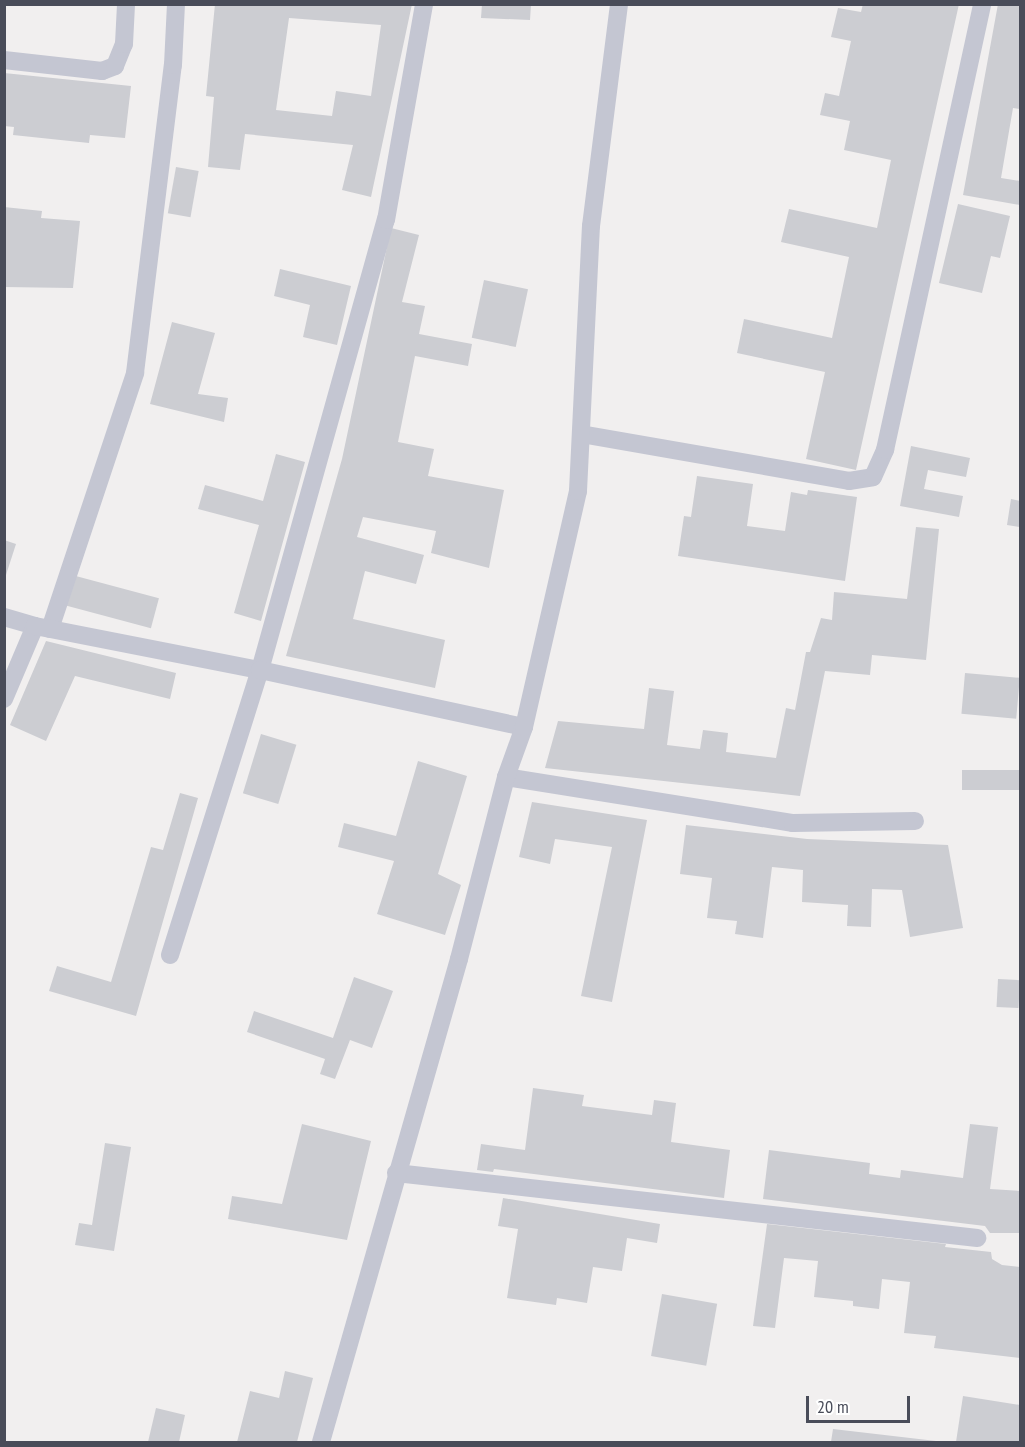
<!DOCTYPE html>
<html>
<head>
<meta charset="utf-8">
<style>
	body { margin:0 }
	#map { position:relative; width:1025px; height:1447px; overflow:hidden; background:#f1efef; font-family:"PT Sans Narrow",sans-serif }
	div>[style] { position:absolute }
	.building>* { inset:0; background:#cccdd2; transform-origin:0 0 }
	.lane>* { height:18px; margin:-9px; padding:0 9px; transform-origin:9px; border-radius:9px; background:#c4c6d2 }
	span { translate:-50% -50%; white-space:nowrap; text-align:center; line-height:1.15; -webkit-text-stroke:4.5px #fff; paint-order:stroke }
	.frame { position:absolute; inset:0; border:6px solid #494c59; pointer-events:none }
	.scale { position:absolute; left:806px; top:1396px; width:104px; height:27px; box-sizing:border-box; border:3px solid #494c59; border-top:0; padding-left:8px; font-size:18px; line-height:21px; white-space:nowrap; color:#494c59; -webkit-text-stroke:4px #fff; paint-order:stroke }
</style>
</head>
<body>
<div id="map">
	<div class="building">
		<i style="clip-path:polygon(evenodd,215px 4px,412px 4px,371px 197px,342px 190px,353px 145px,245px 134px,240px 170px,208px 167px,214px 97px,206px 96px,215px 4px,289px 18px,381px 25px,371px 96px,336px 91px,332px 116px,276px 110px,289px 18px)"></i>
		<i style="clip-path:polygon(482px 4px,531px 4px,530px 20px,481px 18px)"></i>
		<i style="clip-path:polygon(863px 4px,959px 4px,856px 470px,806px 459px,825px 372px,737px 353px,744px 319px,832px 338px,849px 257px,781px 242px,789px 209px,877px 228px,891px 160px,844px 150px,850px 121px,820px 115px,825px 93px,839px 96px,851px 41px,831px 37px,838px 8px,861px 12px)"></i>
		<i style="clip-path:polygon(998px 4px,1020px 4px,1020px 109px,1013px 108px,1001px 178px,1020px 181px,1020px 205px,963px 195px)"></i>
		<i style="clip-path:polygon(4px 73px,131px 86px,125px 138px,90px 135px,89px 143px,13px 135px,14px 127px,4px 126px)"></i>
		<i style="left:176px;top:167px;width:23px;height:47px;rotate:10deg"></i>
		<i style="clip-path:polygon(958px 204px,1010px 216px,1000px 258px,991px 256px,982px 293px,939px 283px)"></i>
		<i style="clip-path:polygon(4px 207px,42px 211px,41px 218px,80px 221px,73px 288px,4px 287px)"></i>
		<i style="clip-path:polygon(391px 228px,419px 235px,402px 302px,425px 306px,419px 334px,472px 344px,468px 366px,415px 356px,398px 442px,434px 449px,428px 476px,504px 490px,489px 568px,431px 553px,436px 531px,363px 517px,357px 537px,424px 555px,416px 584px,365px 571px,353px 619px,445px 640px,435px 688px,286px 656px,342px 459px)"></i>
		<i style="clip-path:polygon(280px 269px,351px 286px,337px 345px,303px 337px,310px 305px,274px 296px)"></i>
		<i style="left:484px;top:280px;width:45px;height:59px;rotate:12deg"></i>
		<i style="clip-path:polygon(172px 322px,215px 333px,198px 394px,228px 398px,224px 422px,150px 404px)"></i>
		<i style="clip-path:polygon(911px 446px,970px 458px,966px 477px,928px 470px,924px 489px,963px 496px,959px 517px,900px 506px)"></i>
		<i style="clip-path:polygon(276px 454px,305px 462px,261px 621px,234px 613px,259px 525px,198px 509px,205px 485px,263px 501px)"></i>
		<i style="clip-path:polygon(697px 476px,753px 484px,747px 526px,785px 531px,791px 492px,807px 495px,808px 490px,857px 497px,845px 581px,678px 556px,684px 516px,691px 517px)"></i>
		<i style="clip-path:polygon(1011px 499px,1020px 501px,1020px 527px,1007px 525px)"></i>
		<i style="clip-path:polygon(916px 527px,939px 529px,926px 660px,872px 655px,870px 675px,825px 671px,800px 796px,545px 768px,558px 721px,644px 729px,649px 688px,674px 691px,667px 745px,700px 749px,703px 730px,728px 733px,726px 752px,776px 758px,786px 708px,795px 710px,806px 652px,810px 652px,821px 618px,832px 620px,834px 592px,907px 599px)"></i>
		<i style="clip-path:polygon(4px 540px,16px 544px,5px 578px,4px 577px)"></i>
		<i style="left:72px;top:575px;width:90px;height:31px;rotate:15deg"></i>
		<i style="clip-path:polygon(46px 641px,176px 673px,170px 699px,75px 676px,46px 741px,10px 725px)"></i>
		<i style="left:965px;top:673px;width:55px;height:41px;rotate:5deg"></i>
		<i style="left:261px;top:734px;width:37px;height:62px;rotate:17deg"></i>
		<i style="clip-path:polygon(418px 761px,467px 776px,438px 874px,461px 885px,445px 935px,377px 914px,394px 861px,338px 847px,344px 823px,396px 836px)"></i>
		<i style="left:1020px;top:770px;width:20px;height:58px;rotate:90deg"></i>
		<i style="clip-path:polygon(180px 793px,198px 798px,136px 1016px,49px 991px,57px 966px,111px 982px,151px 847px,163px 850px)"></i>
		<i style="clip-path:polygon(532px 802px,647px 820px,612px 1002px,581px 996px,612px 847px,555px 839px,550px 864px,519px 857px)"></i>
		<i style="clip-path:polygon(686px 825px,807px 839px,948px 845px,963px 928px,910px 937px,902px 890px,872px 889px,871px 927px,847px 926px,848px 905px,802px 902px,803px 870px,772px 867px,763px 938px,735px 934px,737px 921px,707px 918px,712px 878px,680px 874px)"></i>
		<i style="clip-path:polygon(354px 977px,393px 991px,372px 1048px,350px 1040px,335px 1079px,320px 1074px,325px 1059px,247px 1032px,254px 1011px,333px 1038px)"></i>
		<i style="left:998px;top:979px;width:22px;height:28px;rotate:3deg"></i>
		<i style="clip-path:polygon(533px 1088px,584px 1095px,582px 1106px,652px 1115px,654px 1100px,676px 1103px,671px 1142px,730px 1150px,724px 1198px,494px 1169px,493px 1172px,477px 1170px,481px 1144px,525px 1150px)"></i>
		<i style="clip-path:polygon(302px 1124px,371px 1141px,347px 1240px,228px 1219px,232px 1196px,282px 1204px)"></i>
		<i style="clip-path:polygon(970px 1124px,998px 1127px,990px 1189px,1020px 1191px,1020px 1233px,990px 1233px,985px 1226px,763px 1199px,769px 1150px,870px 1163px,869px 1174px,900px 1178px,901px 1170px,963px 1178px)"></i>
		<i style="clip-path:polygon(105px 1143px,131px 1147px,114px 1251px,75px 1245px,79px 1223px,92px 1225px)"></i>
		<i style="clip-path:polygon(503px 1198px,660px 1224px,657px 1243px,627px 1238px,622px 1271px,593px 1267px,587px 1303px,557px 1298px,556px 1305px,507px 1298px,518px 1229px,498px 1226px)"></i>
		<i style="clip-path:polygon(767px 1224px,946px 1244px,945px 1247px,991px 1252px,992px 1259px,1002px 1265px,1020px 1267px,1020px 1358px,934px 1348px,936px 1336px,904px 1333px,910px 1282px,882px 1279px,879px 1309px,853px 1306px,853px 1301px,814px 1297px,818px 1261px,784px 1258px,775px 1328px,753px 1326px)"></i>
		<i style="left:662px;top:1294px;width:56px;height:63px;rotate:10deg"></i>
		<i style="clip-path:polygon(285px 1371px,313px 1378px,297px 1442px,237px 1442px,250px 1391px,279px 1398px)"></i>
		<i style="clip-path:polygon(963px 1396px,1020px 1405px,1020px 1442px,956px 1442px)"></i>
		<i style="clip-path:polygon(156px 1408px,185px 1415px,179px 1442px,148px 1442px)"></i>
		<i style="clip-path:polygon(833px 1429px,936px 1441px,936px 1442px,831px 1442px)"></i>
	</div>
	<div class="lane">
		<i style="left:4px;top:60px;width:99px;rotate:6.4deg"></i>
		<i style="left:102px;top:71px;width:14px;rotate:-21deg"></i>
		<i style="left:115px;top:66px;width:24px;rotate:-68deg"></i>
		<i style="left:124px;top:44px;width:40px;rotate:-87.1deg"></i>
		<i style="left:581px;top:434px;width:272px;rotate:9.9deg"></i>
		<i style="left:849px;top:481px;width:24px;rotate:-9deg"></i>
		<i style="left:873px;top:477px;width:30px;rotate:-66deg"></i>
		<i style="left:885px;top:450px;width:456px;rotate:-77.7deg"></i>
		<i style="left:4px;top:617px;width:32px;rotate:16deg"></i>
		<i style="left:50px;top:629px;width:270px;rotate:-71.6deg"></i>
		<i style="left:135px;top:373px;width:310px;rotate:-83deg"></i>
		<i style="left:173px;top:65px;width:61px;rotate:-87.2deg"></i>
		<i style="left:4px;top:699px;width:79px;rotate:-67deg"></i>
		<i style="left:35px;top:626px;width:229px;rotate:11.1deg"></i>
		<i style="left:260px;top:670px;width:467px;rotate:-74.4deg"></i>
		<i style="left:386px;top:220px;width:219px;rotate:-80deg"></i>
		<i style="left:506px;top:777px;width:291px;rotate:9.1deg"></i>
		<i style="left:793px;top:823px;width:122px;rotate:-0.9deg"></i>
		<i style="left:170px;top:955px;width:299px;rotate:-72.5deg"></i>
		<i style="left:260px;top:670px;width:270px;rotate:12.2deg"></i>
		<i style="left:396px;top:1173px;width:585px;rotate:6.38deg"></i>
		<i style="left:321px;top:1442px;width:502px;rotate:-74.05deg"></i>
		<i style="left:459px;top:959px;width:188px;rotate:-75.5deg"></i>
		<i style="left:506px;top:777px;width:53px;rotate:-70.2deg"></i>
		<i style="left:524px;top:727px;width:242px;rotate:-77.1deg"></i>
		<i style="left:578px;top:491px;width:265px;rotate:-87.2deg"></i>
		<i style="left:591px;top:226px;width:224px;rotate:-82.8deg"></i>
	</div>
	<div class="frame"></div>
	<div class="scale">20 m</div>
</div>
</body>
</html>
